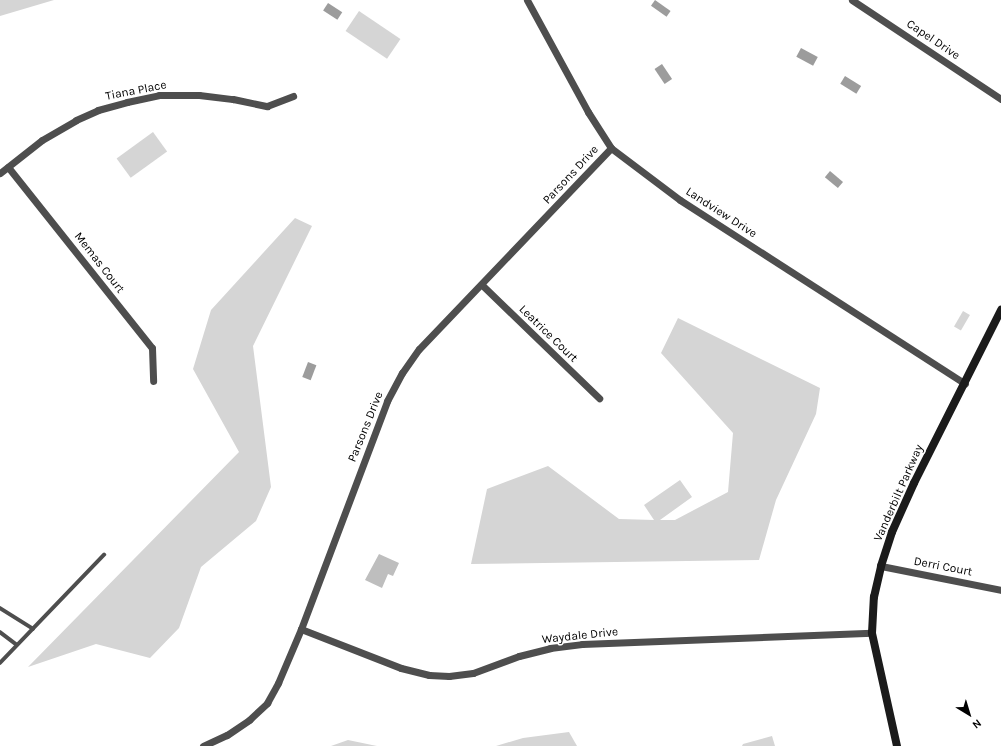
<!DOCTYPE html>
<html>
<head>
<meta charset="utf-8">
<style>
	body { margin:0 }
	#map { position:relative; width:1001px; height:746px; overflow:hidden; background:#fff; font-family:Karla,sans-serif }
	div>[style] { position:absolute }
	.green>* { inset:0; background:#d5d5d5; transform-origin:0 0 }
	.water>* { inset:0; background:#9c9c9c; transform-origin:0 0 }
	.building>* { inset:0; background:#bebebe }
	.service>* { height:3.5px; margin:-1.75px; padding:0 1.75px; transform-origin:1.75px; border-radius:1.75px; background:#4e4e4e }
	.minor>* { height:7px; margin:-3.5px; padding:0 3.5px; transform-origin:3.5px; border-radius:3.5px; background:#4e4e4e }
	.secondary>* { height:8px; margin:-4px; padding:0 4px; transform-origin:4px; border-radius:4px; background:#1b1b1b }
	span { translate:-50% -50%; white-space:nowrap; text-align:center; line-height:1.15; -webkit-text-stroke:3px #fff; paint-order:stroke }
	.street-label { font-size:12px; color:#000 }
	.north { position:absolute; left:949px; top:694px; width:40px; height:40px; -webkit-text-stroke:3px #fff; paint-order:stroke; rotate:142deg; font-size:11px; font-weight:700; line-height:16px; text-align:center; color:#000 }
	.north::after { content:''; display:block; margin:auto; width:14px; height:18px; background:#000; clip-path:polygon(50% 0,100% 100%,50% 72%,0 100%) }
</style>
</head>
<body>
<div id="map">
	<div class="green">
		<i style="clip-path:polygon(0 0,54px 0,0 16px)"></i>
		<i style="left:359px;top:11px;width:50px;height:24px;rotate:34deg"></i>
		<i style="left:153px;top:132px;width:24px;height:45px;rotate:54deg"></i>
		<i style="clip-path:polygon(295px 218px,312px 226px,253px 346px,271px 487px,256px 521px,201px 567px,179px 628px,150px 658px,96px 644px,28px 667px,239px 452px,193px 369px,211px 310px)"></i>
		<i style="left:963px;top:311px;width:8px;height:18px;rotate:30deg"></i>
		<i style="clip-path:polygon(678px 318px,820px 388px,816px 414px,776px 500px,759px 560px,471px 564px,487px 489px,548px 466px,619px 519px,654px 520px,644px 505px,680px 480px,692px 497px,660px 520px,675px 520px,728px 492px,733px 433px,661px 353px)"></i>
		<i style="clip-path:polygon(569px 732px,577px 746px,496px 746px,523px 738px)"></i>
		<i style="clip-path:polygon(772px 736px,775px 746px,742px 746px,743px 744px)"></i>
		<i style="clip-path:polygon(348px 740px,372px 745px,377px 746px,331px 746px)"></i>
	</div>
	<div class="water">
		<i style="left:655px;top:0;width:19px;height:7px;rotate:35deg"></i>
		<i style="left:328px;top:3px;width:17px;height:9px;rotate:33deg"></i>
		<i style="left:801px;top:48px;width:19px;height:10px;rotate:28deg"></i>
		<i style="left:662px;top:64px;width:18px;height:9px;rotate:56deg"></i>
		<i style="left:845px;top:76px;width:19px;height:9px;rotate:32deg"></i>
		<i style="left:830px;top:171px;width:17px;height:8px;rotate:40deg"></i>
		<i style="left:308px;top:362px;width:9px;height:16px;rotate:21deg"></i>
	</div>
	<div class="building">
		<i style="clip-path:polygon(379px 554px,399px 563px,393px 576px,388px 574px,382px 588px,365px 580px)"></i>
	</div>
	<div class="service">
		<i style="left:0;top:608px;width:39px;rotate:32deg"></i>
		<i style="left:0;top:632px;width:21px;rotate:37deg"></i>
		<i style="left:0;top:663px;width:150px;rotate:-46.1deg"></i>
	</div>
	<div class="minor">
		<i style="left:527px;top:0;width:128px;rotate:61.4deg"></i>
		<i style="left:588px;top:112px;width:43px;rotate:57.4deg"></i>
		<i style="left:611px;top:148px;width:86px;rotate:37deg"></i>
		<i style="left:680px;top:200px;width:339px;rotate:32.8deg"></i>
		<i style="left:852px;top:0;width:179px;rotate:33.6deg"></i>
		<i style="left:8px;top:167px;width:231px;rotate:51.5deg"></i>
		<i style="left:152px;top:348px;width:33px;rotate:88deg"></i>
		<i style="left:0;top:173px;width:53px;rotate:-38.2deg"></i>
		<i style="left:42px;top:140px;width:39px;rotate:-30deg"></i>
		<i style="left:76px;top:120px;width:24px;rotate:-24deg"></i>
		<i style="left:98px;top:110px;width:30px;rotate:-15deg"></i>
		<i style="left:127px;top:102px;width:33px;rotate:-12deg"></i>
		<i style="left:159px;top:95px;width:40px"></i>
		<i style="left:199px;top:95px;width:34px;rotate:7deg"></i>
		<i style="left:233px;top:99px;width:35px;rotate:12deg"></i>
		<i style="left:267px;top:106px;width:28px;rotate:-21deg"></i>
		<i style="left:482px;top:285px;width:163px;rotate:44deg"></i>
		<i style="left:881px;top:566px;width:122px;rotate:11.3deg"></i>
		<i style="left:301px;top:629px;width:107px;rotate:21.3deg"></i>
		<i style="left:401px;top:668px;width:29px;rotate:14deg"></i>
		<i style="left:429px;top:675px;width:20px;rotate:3deg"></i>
		<i style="left:449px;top:676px;width:24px;rotate:-7deg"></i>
		<i style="left:473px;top:673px;width:49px;rotate:-20.3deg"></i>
		<i style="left:519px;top:656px;width:32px;rotate:-14deg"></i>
		<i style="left:550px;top:648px;width:32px;rotate:-7deg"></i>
		<i style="left:582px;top:644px;width:290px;rotate:-2.2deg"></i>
		<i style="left:203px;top:746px;width:26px;rotate:-25deg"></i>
		<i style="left:227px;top:735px;width:27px;rotate:-34deg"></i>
		<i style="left:249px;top:720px;width:25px;rotate:-43deg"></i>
		<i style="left:267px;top:703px;width:23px;rotate:-61deg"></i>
		<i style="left:278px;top:683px;width:59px;rotate:-66.9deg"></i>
		<i style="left:301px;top:629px;width:244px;rotate:-69.3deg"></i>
		<i style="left:387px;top:401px;width:32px;rotate:-62deg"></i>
		<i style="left:402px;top:373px;width:29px;rotate:-55deg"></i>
		<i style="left:419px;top:349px;width:278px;rotate:-46.3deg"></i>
	</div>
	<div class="secondary">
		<i style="left:897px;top:746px;width:116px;rotate:-102.5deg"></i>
		<i style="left:872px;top:633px;width:36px;rotate:-87deg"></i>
		<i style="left:874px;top:597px;width:32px;rotate:-77deg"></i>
		<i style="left:881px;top:566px;width:36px;rotate:-72deg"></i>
		<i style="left:892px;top:532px;width:54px;rotate:-65.8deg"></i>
		<i style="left:914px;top:483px;width:194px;rotate:-63.3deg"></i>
	</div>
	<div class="street-label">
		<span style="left:933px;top:40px;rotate:34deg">Capel Drive</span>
		<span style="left:136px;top:91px;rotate:-11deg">Tiana Place</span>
		<span style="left:571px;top:175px;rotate:-47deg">Parsons Drive</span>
		<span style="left:721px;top:213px;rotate:33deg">Landview Drive</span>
		<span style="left:99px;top:263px;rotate:52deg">Memas Court</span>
		<span style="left:548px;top:334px;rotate:44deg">Leatrice Court</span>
		<span style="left:366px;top:427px;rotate:-68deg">Parsons Drive</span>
		<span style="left:899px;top:493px;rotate:-66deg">Vanderbilt Parkway</span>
		<span style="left:943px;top:567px;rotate:11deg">Derri Court</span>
		<span style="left:580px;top:636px;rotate:-6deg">Waydale Drive</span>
	</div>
	<div class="north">N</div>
</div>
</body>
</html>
